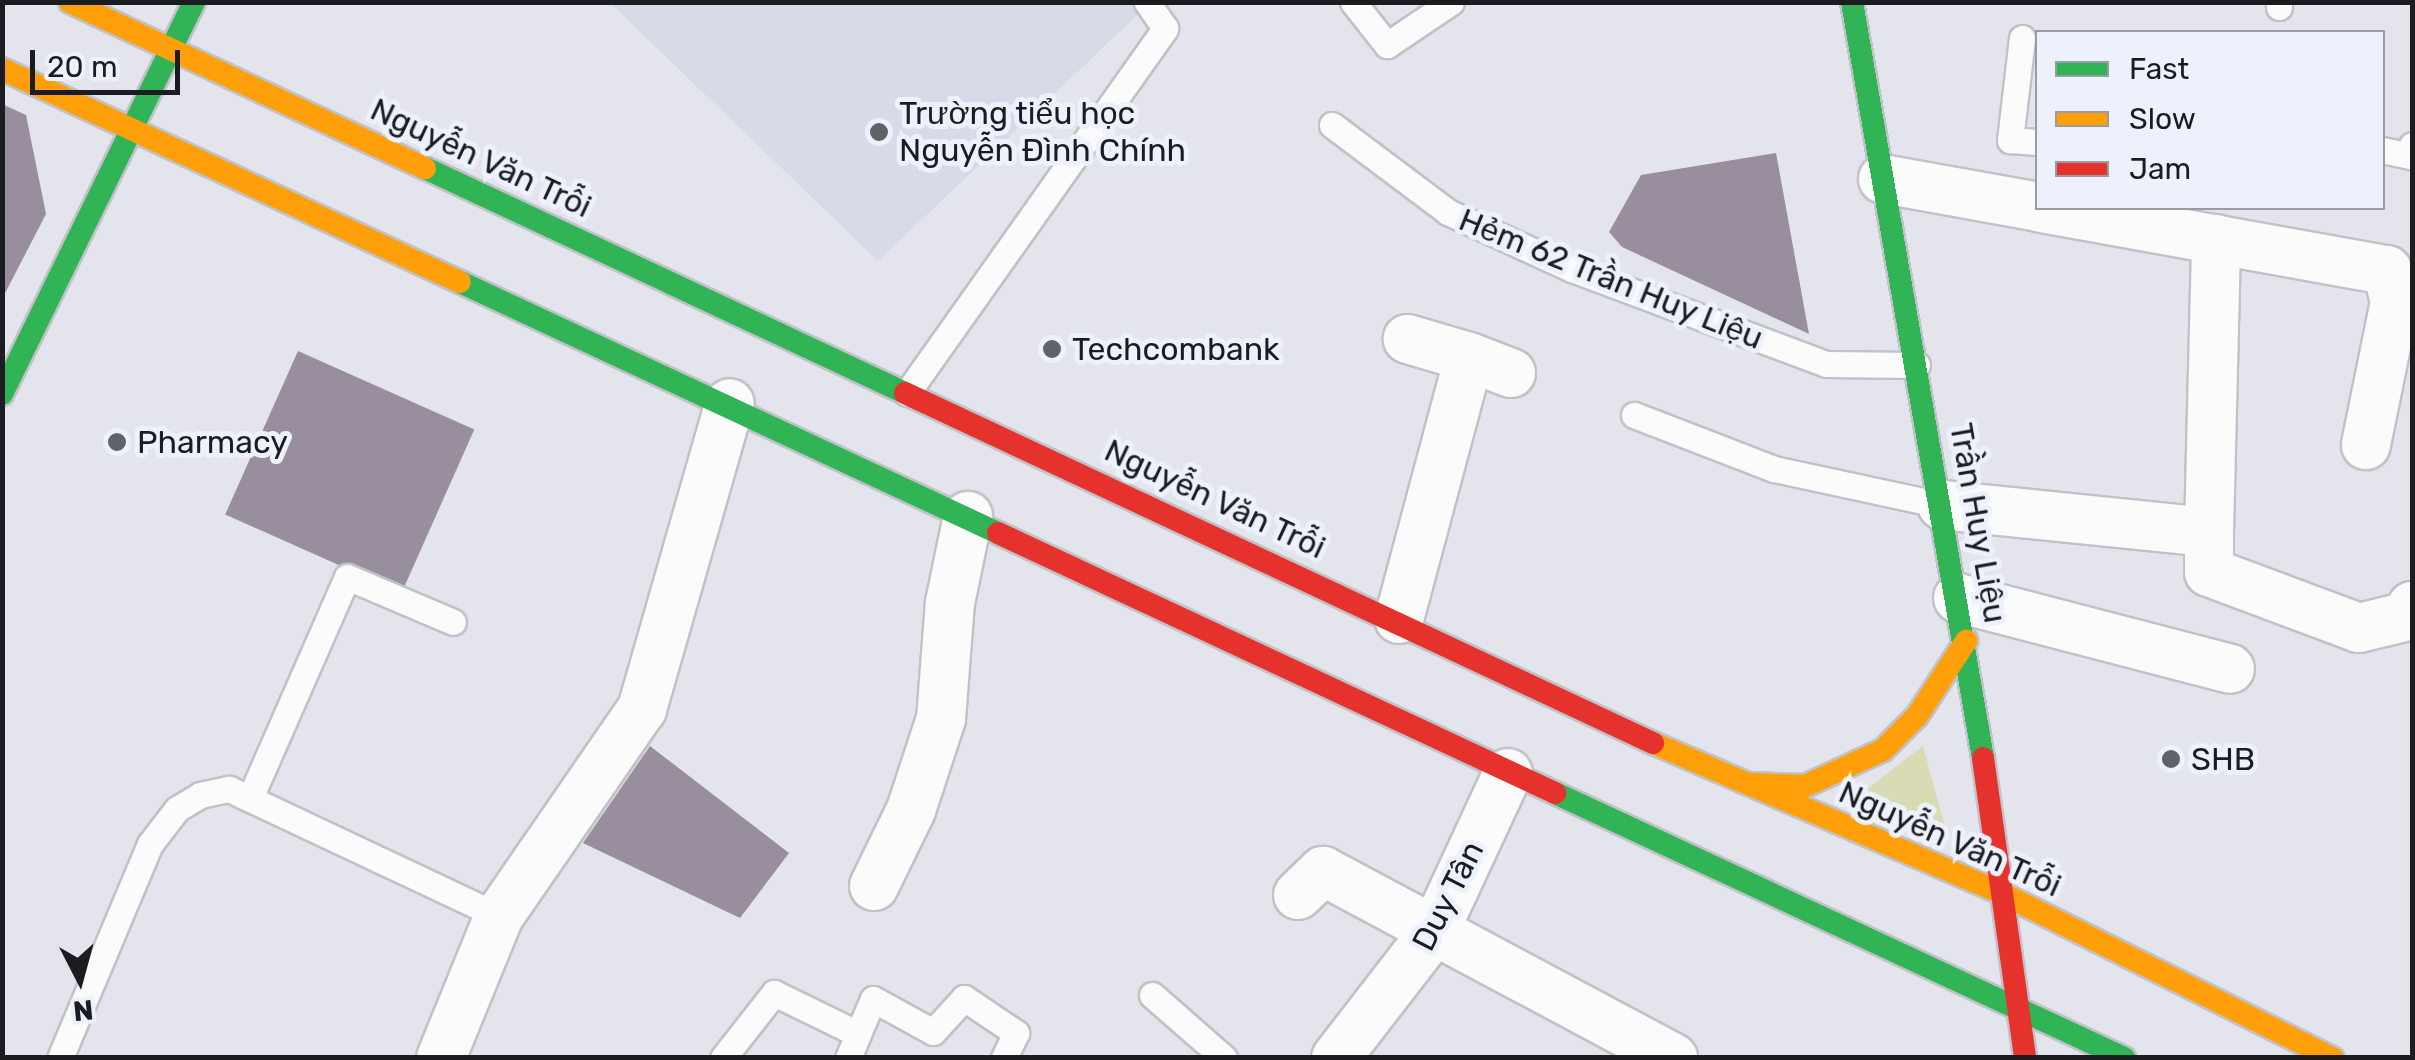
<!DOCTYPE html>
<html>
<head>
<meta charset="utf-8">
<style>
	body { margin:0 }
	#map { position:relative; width:2415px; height:1060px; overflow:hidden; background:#e4e5ec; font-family:Rubik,sans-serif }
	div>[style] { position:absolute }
	.built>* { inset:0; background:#d7dae7 }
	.green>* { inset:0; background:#d8dbb3 }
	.building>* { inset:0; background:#988e9d; transform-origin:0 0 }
	.roads { filter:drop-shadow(2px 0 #c1c2c7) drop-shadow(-2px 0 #c1c2c7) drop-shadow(0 2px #c1c2c7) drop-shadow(0 -2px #c1c2c7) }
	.lane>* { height:25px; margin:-12.5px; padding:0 12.5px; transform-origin:12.5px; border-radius:12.5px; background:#fbfbfc }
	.street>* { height:48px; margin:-24px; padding:0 24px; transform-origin:24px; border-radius:24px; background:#fbfbfc }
	.fast>* { height:22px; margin:-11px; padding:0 11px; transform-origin:11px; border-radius:11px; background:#30b455 }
	.slow>* { height:22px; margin:-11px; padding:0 11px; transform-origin:11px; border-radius:11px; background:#ff9f0a }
	.jam>* { height:22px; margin:-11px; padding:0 11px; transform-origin:11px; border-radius:11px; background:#e5322d }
	.dots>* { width:28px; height:28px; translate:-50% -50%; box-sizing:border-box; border:5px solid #edf1fc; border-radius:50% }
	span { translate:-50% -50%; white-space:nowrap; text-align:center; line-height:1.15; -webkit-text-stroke:10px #edf1fc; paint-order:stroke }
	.poi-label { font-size:32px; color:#1b1c20 }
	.left { translate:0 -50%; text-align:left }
	.street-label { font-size:32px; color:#1b1c20 }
	.frame { position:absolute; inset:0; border:5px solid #1b1c20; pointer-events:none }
	.legend { position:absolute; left:2035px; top:30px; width:350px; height:180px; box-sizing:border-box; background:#edf1fc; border:2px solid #999ca4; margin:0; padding:12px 18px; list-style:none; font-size:30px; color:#1b1c20 }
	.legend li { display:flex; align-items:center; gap:20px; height:50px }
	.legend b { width:50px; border:2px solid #999ca4 }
	.north { position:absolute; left:30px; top:930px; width:100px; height:100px; -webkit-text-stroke:8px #edf1fc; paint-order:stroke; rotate:174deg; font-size:28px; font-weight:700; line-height:40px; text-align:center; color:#1b1c20 }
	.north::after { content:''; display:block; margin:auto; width:35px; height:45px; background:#1b1c20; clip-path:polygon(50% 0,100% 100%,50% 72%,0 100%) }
	.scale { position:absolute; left:30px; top:50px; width:150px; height:45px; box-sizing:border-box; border:5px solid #1b1c20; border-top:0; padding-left:12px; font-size:30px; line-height:35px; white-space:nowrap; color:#1b1c20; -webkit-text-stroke:8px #edf1fc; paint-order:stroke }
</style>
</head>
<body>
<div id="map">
	<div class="built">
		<i style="clip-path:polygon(610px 3px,1150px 3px,878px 261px)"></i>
	</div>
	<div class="green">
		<i style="clip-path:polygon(1923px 746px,1945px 827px,1860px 794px)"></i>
	</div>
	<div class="building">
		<i style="clip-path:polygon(2px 104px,26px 115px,46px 214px,2px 299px)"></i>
		<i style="clip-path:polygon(1776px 153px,1809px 334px,1622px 247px,1609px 232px,1641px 175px)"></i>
		<i style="left:298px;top:351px;width:193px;height:179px;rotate:24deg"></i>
		<i style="clip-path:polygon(650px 746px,789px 853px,740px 918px,583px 843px)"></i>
	</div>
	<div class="roads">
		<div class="lane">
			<i style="left:1353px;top:2px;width:55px;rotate:51.7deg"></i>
			<i style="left:1387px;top:45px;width:77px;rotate:-33.9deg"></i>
			<i style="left:2279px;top:2px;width:5px;rotate:90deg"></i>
			<i style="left:2022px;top:38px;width:103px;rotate:96.7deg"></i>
			<i style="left:2010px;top:140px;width:28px;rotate:4deg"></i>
			<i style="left:1332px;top:125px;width:145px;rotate:36.9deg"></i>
			<i style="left:1448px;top:212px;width:136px;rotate:24.7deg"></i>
			<i style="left:1572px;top:269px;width:271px;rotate:20.5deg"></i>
			<i style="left:1826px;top:364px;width:91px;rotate:0.6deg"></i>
			<i style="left:2382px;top:150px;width:30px;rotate:12deg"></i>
			<i style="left:2411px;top:156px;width:11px;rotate:-85deg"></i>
			<i style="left:907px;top:393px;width:447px;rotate:-54.7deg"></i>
			<i style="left:1165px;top:28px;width:32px;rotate:-125deg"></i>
			<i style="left:1634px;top:415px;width:150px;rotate:21.1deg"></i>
			<i style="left:1774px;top:469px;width:172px;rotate:12.1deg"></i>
			<i style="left:250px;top:798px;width:241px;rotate:-66.3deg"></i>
			<i style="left:347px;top:577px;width:115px;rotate:23deg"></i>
			<i style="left:1152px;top:995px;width:96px;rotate:41.2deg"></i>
			<i style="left:60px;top:1058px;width:232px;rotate:-67.2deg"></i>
			<i style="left:150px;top:844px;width:44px;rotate:-52.4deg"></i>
			<i style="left:177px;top:809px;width:27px;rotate:-31deg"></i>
			<i style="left:200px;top:795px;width:30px;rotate:-12deg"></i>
			<i style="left:229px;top:789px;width:298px;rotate:25.2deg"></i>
			<i style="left:723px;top:1058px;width:83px;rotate:-51.9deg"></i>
			<i style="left:774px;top:993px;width:93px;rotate:26deg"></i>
			<i style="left:858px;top:1034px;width:38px;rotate:-67deg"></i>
			<i style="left:873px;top:999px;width:68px;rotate:28.8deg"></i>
			<i style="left:933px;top:1032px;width:46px;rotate:-47.6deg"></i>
			<i style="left:964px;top:998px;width:63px;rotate:33.9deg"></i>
			<i style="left:1016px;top:1033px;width:28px;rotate:116deg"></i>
			<i style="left:848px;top:1058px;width:26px;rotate:-67deg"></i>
		</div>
		<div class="street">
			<i style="left:1883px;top:179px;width:158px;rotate:10.2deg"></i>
			<i style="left:2041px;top:208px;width:352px;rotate:10.2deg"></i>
			<i style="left:2387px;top:270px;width:33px;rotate:76deg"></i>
			<i style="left:2395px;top:302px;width:146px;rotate:101.5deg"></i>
			<i style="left:1469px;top:357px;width:45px;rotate:20.9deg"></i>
			<i style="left:1942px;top:505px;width:268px;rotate:5.8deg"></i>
			<i style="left:2209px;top:532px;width:40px;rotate:90deg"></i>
			<i style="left:2209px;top:572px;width:160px;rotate:20.5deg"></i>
			<i style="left:2359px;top:628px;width:50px;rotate:-13.8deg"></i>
			<i style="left:2408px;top:616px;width:11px;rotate:-68deg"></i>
			<i style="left:2209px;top:532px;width:293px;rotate:-88.6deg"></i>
			<i style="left:1958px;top:598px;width:281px;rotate:14.6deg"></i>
			<i style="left:1399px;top:619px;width:271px;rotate:-75deg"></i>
			<i style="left:1469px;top:357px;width:64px;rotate:-163.6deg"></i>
			<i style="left:874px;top:886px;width:85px;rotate:-64deg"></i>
			<i style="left:911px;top:810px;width:96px;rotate:-71.8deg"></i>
			<i style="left:941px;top:719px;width:116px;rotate:-85.6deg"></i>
			<i style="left:950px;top:603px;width:89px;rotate:-78.3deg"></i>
			<i style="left:1298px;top:895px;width:35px;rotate:-44deg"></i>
			<i style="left:1323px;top:871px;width:397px;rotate:28.1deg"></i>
			<i style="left:441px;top:1058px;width:153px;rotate:-67.8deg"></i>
			<i style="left:499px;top:916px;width:252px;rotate:-55.4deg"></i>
			<i style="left:642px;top:709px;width:318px;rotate:-74deg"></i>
			<i style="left:1336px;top:1058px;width:162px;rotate:-52.3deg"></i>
			<i style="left:1435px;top:930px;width:173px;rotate:-65.1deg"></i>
		</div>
		<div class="fast">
			<i style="left:1852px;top:2px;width:767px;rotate:80.17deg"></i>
			<i style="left:425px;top:168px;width:530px;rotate:25.11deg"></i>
			<i style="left:460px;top:282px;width:594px;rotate:25.01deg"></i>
			<i style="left:2px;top:394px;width:436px;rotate:-63.9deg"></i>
			<i style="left:1555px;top:793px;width:628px;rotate:24.97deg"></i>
		</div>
		<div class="slow">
			<i style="left:70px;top:2px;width:392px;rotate:25.1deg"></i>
			<i style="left:2px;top:69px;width:505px;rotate:24.94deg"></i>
			<i style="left:1653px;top:743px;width:381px;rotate:23.3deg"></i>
			<i style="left:2003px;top:894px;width:368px;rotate:26.5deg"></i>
			<i style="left:1752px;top:784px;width:53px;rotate:2.2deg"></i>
			<i style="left:1805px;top:786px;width:86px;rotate:-24.8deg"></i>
			<i style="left:1883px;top:750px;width:48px;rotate:-45deg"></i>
			<i style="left:1917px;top:716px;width:90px;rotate:-56.8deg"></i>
		</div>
		<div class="jam">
			<i style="left:905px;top:393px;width:826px;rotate:25.08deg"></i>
			<i style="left:998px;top:533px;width:615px;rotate:25.02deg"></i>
			<i style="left:1983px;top:758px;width:303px;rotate:82deg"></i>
		</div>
	</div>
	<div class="dots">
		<i style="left:879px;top:132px;background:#616267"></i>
		<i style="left:1052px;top:349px;background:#616267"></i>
		<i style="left:117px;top:442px;background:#616267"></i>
		<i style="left:2171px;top:759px;background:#616267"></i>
	</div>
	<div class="poi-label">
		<span class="left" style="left:899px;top:132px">Trường tiểu học<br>Nguyễn Đình Chính</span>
		<span class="left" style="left:1072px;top:349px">Techcombank</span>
		<span class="left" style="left:137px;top:442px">Pharmacy</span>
		<span class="left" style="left:2191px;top:759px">SHB</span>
	</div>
	<div class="street-label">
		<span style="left:481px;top:158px;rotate:25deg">Nguyễn Văn Trỗi</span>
		<span style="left:1611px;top:279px;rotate:22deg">Hẻm 62 Trần Huy Liệu</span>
		<span style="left:1215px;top:499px;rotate:25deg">Nguyễn Văn Trỗi</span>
		<span style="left:1978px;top:523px;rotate:80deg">Trần Huy Liệu</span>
		<span style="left:1950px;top:839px;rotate:24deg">Nguyễn Văn Trỗi</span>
		<span style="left:1448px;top:896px;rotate:-63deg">Duy Tân</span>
	</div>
	<div class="frame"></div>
	<ul class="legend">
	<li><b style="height:12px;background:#30b455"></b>Fast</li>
	<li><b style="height:12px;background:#ff9f0a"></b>Slow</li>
	<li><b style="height:12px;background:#e5322d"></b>Jam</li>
	</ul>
	<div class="north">N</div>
	<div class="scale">20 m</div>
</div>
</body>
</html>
